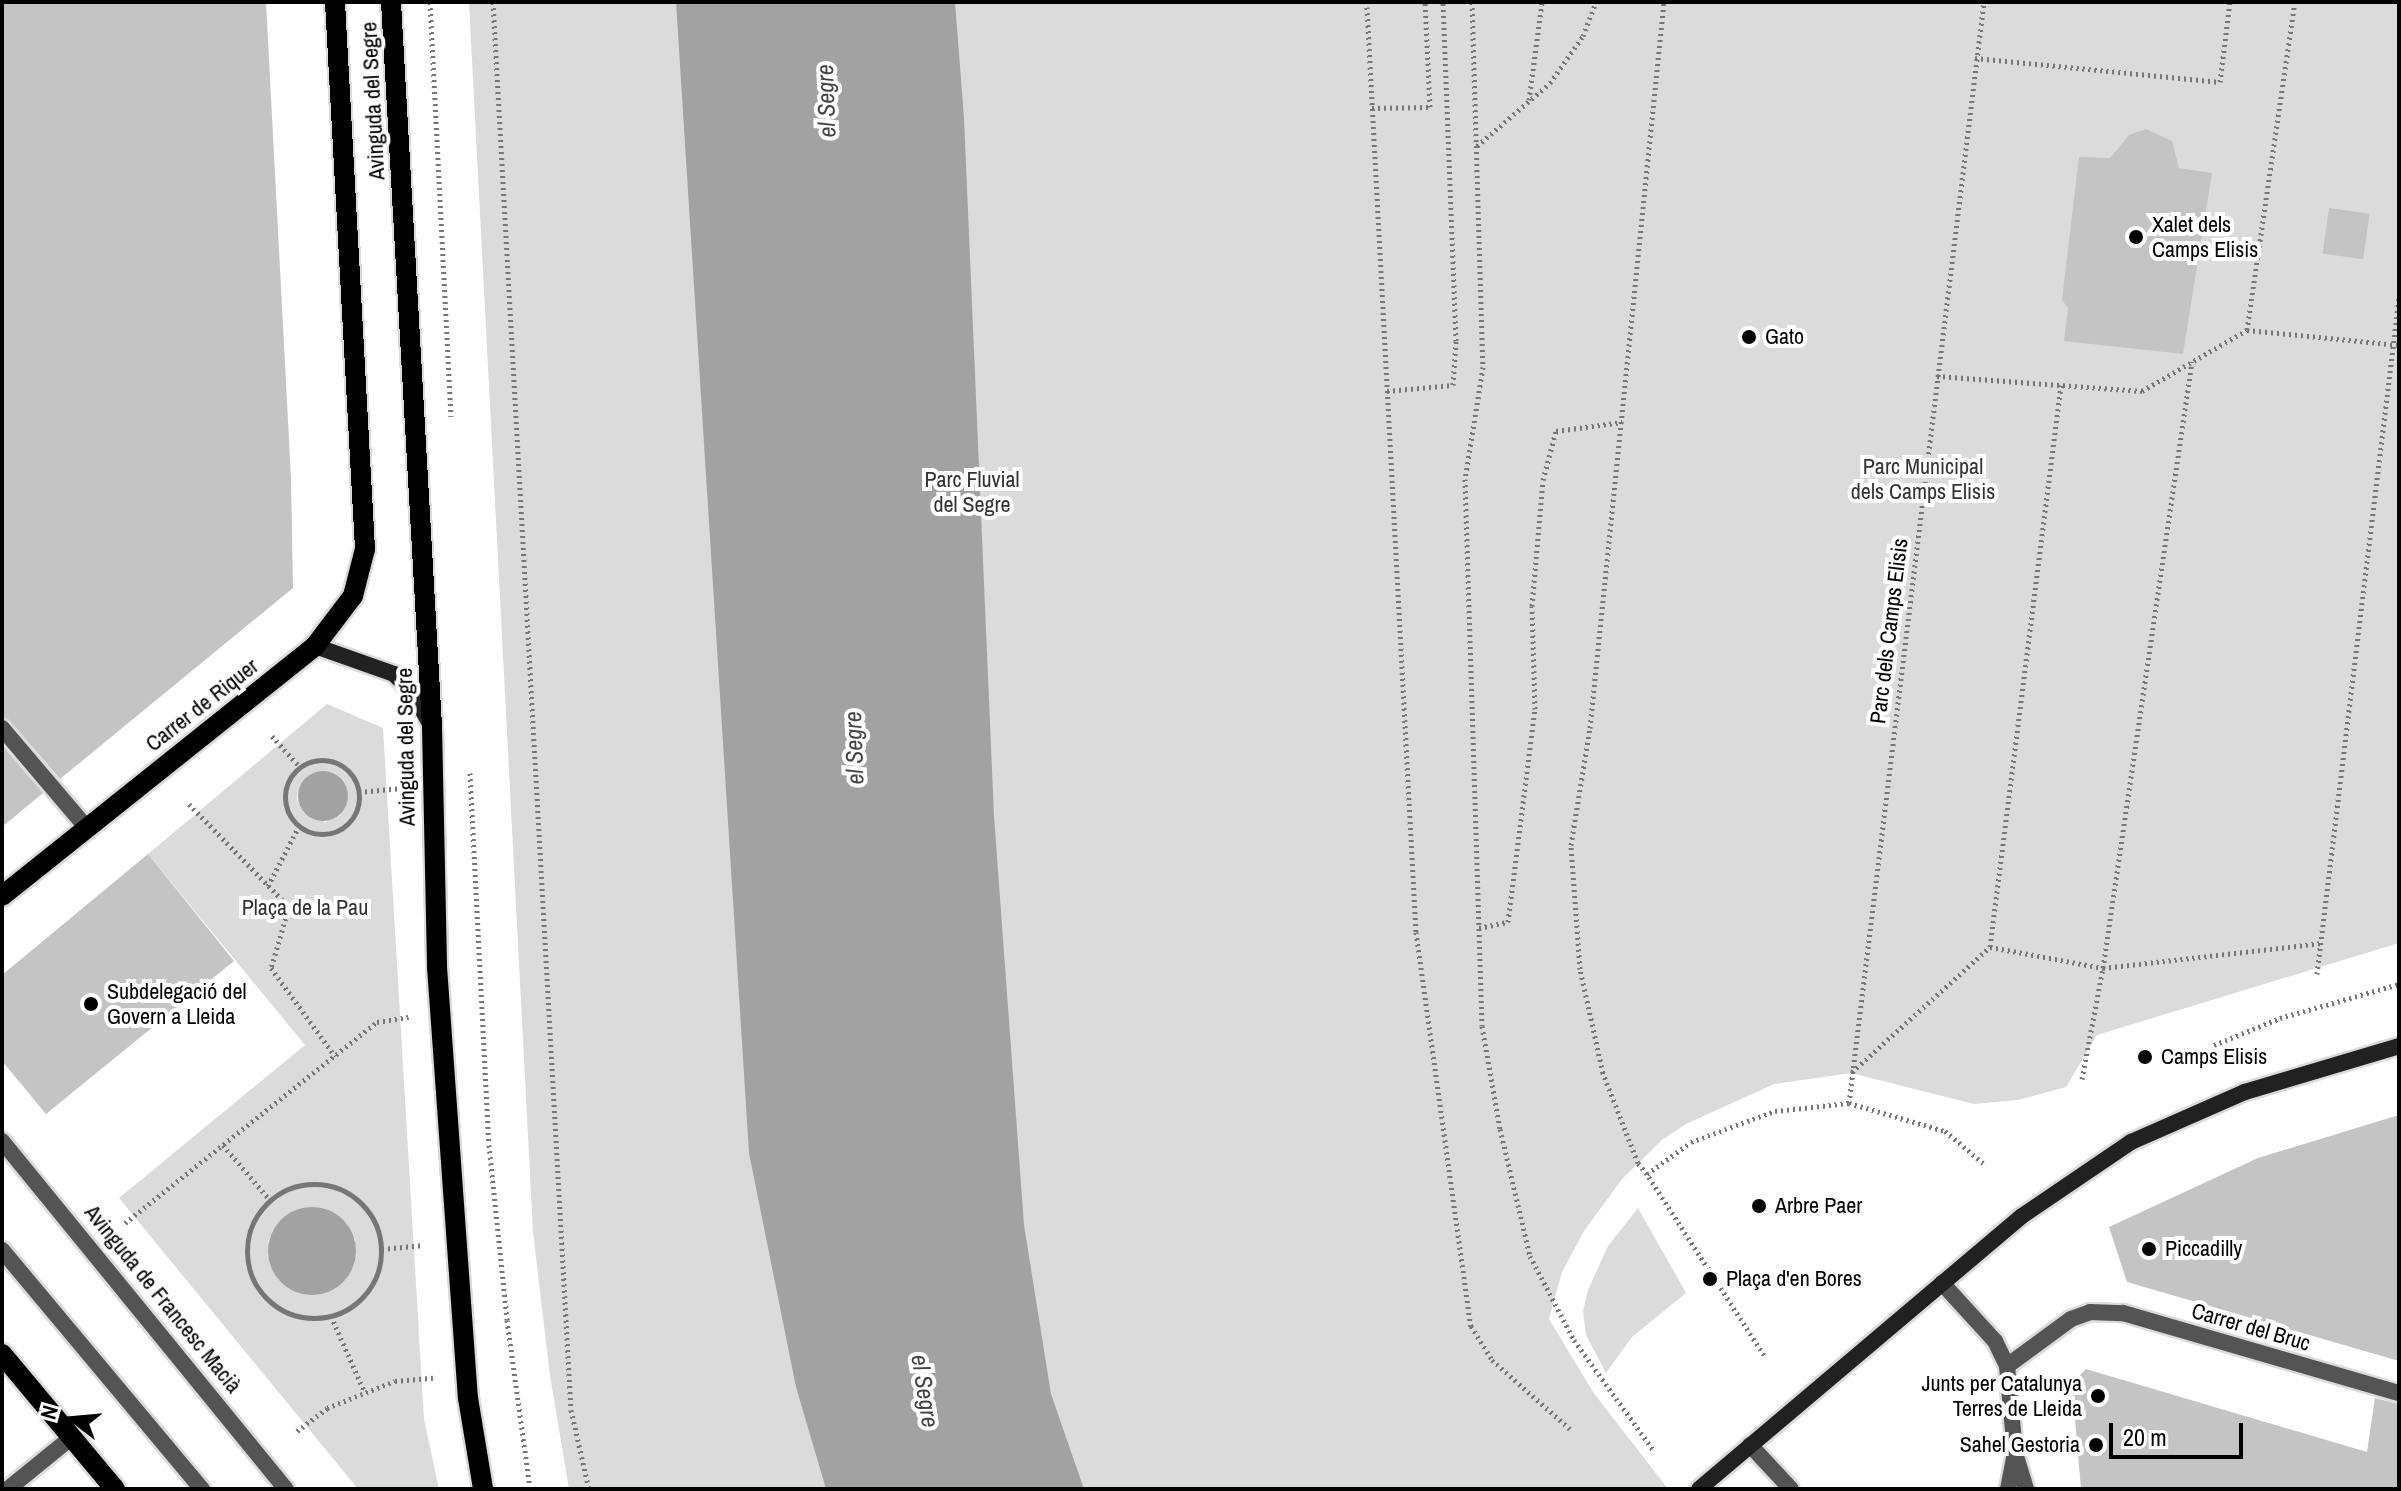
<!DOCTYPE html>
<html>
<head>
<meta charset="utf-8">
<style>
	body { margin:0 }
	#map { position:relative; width:2401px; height:1491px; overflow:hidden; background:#fff; font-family:"Archivo Narrow",sans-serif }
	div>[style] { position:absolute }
	.green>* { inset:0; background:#dbdbdb }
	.water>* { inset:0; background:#a2a2a2 }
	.round { border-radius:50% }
	.building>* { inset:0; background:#c4c4c4; transform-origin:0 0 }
	.path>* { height:5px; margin-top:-2.5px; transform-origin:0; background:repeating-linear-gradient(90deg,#767676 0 2px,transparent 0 6px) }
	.path>.ring { margin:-2.5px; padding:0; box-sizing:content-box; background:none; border:5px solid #767676; border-radius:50% }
	.roads { filter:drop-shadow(2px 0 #dbdbdb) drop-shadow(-2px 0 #dbdbdb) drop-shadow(0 2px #dbdbdb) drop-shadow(0 -2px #dbdbdb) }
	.street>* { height:16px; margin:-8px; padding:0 8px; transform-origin:8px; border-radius:8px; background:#545454 }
	.secondary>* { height:16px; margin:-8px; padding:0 8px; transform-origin:8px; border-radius:8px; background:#212121 }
	.primary>* { height:20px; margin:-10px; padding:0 10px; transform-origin:10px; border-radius:10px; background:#000 }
	.dots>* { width:22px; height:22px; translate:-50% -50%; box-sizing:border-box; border:4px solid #fff; border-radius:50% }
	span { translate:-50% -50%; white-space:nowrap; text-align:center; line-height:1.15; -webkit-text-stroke:8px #fff; paint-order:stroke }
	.street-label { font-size:22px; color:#000 }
	.poi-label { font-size:22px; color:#000 }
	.left { translate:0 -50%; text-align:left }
	.right { translate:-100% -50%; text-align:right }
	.park-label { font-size:22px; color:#323232 }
	.water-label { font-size:24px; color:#434343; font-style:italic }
	.frame { position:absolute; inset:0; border:4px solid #000; pointer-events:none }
	.north { position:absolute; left:32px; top:1379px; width:80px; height:80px; -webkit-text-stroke:6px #fff; paint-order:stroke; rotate:286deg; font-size:22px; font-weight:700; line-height:32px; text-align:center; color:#000 }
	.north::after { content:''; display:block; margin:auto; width:28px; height:36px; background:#000; clip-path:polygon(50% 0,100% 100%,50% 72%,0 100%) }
	.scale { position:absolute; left:2109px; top:1423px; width:134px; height:36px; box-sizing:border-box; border:4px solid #000; border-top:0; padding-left:10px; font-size:24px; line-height:28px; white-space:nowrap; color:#000; -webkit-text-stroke:6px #fff; paint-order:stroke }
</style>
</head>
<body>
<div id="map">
	<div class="green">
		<i style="clip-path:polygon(469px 2px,2399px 2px,2399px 943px,2097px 1035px,2066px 1087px,2018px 1100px,1974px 1104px,1851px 1073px,1774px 1084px,1686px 1124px,1662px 1140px,1622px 1179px,1584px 1231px,1562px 1272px,1549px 1319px,1593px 1392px,1668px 1489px,569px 1489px,550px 1376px,533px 1232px)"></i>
		<i style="clip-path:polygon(evenodd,327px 704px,383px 728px,424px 1419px,439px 1489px,358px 1489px,119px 1198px,305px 1045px,148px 854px,327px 704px,298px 790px,341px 815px,325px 822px,304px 813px,297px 799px,298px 790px,327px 704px,295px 1210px,355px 1239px,353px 1268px,334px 1289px,268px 1243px,273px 1230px,295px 1210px)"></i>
		<i style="clip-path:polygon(1638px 1208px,1686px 1293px,1632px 1337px,1606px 1373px,1586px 1335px,1583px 1311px,1588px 1290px,1608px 1246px)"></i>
	</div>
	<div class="water">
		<i style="clip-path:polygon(676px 2px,955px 2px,964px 118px,994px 816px,1024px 1225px,1051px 1394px,1084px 1489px,826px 1489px,796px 1387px,749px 1153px)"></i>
		<i class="round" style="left:298px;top:771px;width:50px;height:50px"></i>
		<i class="round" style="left:268px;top:1207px;width:88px;height:88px"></i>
	</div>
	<div class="building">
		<i style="clip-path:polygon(2px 2px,266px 2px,291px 478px,293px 588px,60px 779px,10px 721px,2px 717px)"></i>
		<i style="clip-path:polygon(2146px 129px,2172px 141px,2179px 168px,2212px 173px,2183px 354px,2064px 341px,2068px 308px,2062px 300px,2079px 157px,2110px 158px,2129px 135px)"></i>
		<i style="left:2329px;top:208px;width:41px;height:46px;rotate:8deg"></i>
		<i style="clip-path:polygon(2px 745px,43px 793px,2px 827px)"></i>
		<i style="clip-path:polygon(148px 854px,234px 961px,46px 1114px,2px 1061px,2px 975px)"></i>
		<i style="clip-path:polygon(2399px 1115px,2399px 1361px,2127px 1282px,2109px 1227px,2258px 1158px)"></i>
		<i style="clip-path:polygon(2086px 1369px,2367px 1452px,2375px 1398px,2399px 1404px,2399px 1489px,2081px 1489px,2072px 1384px)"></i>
	</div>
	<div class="path">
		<i style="left:430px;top:2px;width:415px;rotate:87.1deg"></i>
		<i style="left:493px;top:2px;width:1410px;rotate:86.83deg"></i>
		<i style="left:571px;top:1410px;width:81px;rotate:77.2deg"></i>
		<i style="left:1472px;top:2px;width:365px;rotate:88.3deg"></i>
		<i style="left:1483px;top:367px;width:113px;rotate:99.1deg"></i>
		<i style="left:1465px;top:479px;width:547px;rotate:88.22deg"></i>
		<i style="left:1482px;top:1026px;width:105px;rotate:80.1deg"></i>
		<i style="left:1500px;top:1129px;width:130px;rotate:76.7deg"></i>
		<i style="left:1530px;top:1256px;width:95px;rotate:62.4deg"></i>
		<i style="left:1574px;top:1340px;width:137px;rotate:54.2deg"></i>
		<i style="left:1367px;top:7px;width:926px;rotate:86.97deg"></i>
		<i style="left:1416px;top:932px;width:398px;rotate:82.1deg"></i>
		<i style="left:1471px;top:1326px;width:40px;rotate:58deg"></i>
		<i style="left:1492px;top:1360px;width:104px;rotate:41.5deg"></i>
		<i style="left:1975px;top:58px;width:246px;rotate:5.6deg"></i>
		<i style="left:2220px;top:82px;width:81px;rotate:-82.9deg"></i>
		<i style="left:1529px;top:100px;width:99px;rotate:-82.4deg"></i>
		<i style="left:1372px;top:108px;width:58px;rotate:-1deg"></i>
		<i style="left:1430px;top:107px;width:105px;rotate:-92.7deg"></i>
		<i style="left:1477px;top:146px;width:96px;rotate:-40.8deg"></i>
		<i style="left:1550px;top:83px;width:57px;rotate:-54.9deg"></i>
		<i style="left:1583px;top:36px;width:36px;rotate:-69deg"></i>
		<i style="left:2247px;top:330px;width:331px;rotate:-81.7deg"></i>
		<i style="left:1937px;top:376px;width:206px;rotate:4.2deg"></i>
		<i style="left:2142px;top:391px;width:121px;rotate:-30.2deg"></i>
		<i style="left:2247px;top:330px;width:153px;rotate:5.6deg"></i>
		<i style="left:2061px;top:385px;width:566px;rotate:97.2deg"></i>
		<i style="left:1990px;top:947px;width:115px;rotate:10.5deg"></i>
		<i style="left:2103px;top:968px;width:220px;rotate:-6.5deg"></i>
		<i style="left:1387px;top:391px;width:66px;rotate:-5.2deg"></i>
		<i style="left:1453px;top:385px;width:44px;rotate:-86.1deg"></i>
		<i style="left:1456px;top:341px;width:339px;rotate:-92.2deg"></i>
		<i style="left:272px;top:736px;width:42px;rotate:47.9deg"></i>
		<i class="ring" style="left:285px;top:760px;width:69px;height:69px"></i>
		<i style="left:470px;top:773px;width:372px;rotate:87.1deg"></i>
		<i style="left:489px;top:1145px;width:176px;rotate:84.1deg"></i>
		<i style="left:507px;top:1320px;width:171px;rotate:82.2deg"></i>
		<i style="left:359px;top:792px;width:43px;rotate:-5.3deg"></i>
		<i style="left:189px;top:804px;width:144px;rotate:45.8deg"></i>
		<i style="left:289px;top:907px;width:64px;rotate:106.4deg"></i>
		<i style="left:271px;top:968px;width:109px;rotate:54deg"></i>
		<i style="left:268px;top:886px;width:68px;rotate:-62.7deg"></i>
		<i style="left:1479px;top:928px;width:30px;rotate:-12deg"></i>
		<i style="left:1508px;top:922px;width:215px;rotate:-82.8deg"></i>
		<i style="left:1535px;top:709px;width:103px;rotate:-91.7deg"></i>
		<i style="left:1532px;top:606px;width:126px;rotate:-85deg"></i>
		<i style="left:1543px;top:480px;width:51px;rotate:-75.1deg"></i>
		<i style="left:1556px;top:431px;width:67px;rotate:-7.8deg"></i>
		<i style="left:2317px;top:974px;width:681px;rotate:-83.08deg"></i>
		<i style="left:2214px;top:1045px;width:71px;rotate:-22.2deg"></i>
		<i style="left:2280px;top:1018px;width:124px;rotate:-15.9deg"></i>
		<i style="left:1852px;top:1072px;width:186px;rotate:-42.2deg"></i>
		<i style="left:2082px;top:1079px;width:113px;rotate:-79.3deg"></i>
		<i style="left:2103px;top:968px;width:613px;rotate:-81.65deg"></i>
		<i style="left:1849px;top:1103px;width:1109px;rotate:-83.01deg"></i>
		<i style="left:223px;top:1145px;width:72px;rotate:49.5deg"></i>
		<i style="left:1647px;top:1174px;width:14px;rotate:-129deg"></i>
		<i style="left:1638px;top:1163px;width:97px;rotate:-111.3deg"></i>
		<i style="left:1603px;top:1073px;width:107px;rotate:-102.5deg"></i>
		<i style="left:1580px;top:969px;width:124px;rotate:-94.2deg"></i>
		<i style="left:1571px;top:845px;width:119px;rotate:-80.8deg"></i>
		<i style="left:1590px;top:728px;width:730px;rotate:-84.18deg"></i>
		<i class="ring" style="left:247px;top:1184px;width:129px;height:129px"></i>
		<i style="left:125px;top:1223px;width:322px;rotate:-38.6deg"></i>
		<i style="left:377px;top:1022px;width:32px;rotate:-9deg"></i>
		<i style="left:382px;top:1249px;width:42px;rotate:-5.4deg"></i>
		<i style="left:331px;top:1316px;width:84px;rotate:66.2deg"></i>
		<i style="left:1764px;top:1355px;width:216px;rotate:-122.9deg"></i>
		<i style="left:1647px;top:1174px;width:54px;rotate:-36deg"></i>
		<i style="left:1691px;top:1142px;width:90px;rotate:-20.3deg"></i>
		<i style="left:1775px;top:1111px;width:74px;rotate:-6.2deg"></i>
		<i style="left:1849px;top:1103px;width:100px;rotate:16.3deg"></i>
		<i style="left:1945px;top:1131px;width:50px;rotate:40.1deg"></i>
		<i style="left:297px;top:1431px;width:38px;rotate:-37deg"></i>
		<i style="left:327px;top:1408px;width:73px;rotate:-21.7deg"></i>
		<i style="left:395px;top:1381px;width:38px;rotate:-5deg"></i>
	</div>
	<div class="roads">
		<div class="street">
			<i style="left:2px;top:728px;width:130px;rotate:49.7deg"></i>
			<i style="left:2px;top:1141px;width:449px;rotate:50.8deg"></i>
			<i style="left:2px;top:1250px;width:312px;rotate:50.1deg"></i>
			<i style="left:1942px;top:1283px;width:79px;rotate:47.6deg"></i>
			<i style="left:1995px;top:1341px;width:28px;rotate:64deg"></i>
			<i style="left:2007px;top:1366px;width:87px;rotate:84.7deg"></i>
			<i style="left:2015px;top:1453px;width:37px;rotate:101deg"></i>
			<i style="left:2007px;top:1366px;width:79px;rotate:-36.3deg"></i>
			<i style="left:2071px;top:1319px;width:20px;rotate:-20deg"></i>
			<i style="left:2090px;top:1312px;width:33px;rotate:2deg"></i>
			<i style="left:2123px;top:1313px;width:287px;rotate:16.2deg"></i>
			<i style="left:1750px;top:1445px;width:60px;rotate:47deg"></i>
			<i style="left:2016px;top:1456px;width:34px;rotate:73deg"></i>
			<i style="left:8px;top:1489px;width:82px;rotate:-39.1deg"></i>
		</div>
		<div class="secondary">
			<i style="left:315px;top:646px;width:84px;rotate:19.5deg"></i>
			<i style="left:394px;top:674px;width:27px;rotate:45deg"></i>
			<i style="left:413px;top:693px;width:37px;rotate:61deg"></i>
			<i style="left:1699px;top:1489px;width:423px;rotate:-40.2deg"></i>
			<i style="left:2022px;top:1216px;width:132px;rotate:-34.2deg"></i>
			<i style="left:2131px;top:1142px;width:124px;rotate:-23.7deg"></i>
			<i style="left:2245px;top:1092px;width:161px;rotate:-16.6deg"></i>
		</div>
		<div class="primary">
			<i style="left:391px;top:2px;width:725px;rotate:86.76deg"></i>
			<i style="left:432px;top:726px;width:241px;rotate:88.8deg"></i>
			<i style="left:437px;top:967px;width:432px;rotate:85.9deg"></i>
			<i style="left:468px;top:1398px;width:92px;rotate:80.6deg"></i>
			<i style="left:2px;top:896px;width:401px;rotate:-38.6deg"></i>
			<i style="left:315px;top:646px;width:63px;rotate:-52.8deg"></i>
			<i style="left:353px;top:596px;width:49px;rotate:-75.7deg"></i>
			<i style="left:365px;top:549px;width:548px;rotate:-93.14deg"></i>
			<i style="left:2px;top:1354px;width:176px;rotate:50.1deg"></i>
		</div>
	</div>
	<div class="dots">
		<i style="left:2136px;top:237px;background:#000"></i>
		<i style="left:1749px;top:337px;background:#000"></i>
		<i style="left:91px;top:1004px;background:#000"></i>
		<i style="left:2145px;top:1057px;background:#000"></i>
		<i style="left:1759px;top:1206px;background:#000"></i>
		<i style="left:2149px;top:1249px;background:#000"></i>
		<i style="left:1710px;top:1279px;background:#000"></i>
		<i style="left:2098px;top:1396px;background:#000"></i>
		<i style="left:2096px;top:1445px;background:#000"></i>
	</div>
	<div class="street-label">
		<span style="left:373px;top:101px;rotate:-93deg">Avinguda del Segre</span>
		<span style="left:1889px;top:631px;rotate:-83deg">Parc dels Camps Elisis</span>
		<span style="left:202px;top:705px;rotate:-38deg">Carrer de Riquer</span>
		<span style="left:406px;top:747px;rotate:-91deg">Avinguda del Segre</span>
		<span style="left:163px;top:1299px;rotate:51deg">Avinguda de Francesc Macià</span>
		<span style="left:2251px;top:1327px;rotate:16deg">Carrer del Bruc</span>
	</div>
	<div class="poi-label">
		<span class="left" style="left:2152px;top:237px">Xalet dels<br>Camps Elisis</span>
		<span class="left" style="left:1765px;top:337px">Gato</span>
		<span class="left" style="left:107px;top:1004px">Subdelegació del<br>Govern a Lleida</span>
		<span class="left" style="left:2161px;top:1057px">Camps Elisis</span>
		<span class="left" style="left:1775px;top:1206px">Arbre Paer</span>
		<span class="left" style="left:2165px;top:1249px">Piccadilly</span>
		<span class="left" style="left:1726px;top:1279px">Plaça d'en Bores</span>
		<span class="right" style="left:2082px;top:1396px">Junts per Catalunya<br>Terres de Lleida</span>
		<span class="right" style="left:2080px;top:1445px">Sahel Gestoria</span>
	</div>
	<div class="park-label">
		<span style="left:1923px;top:479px">Parc Municipal<br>dels Camps Elisis</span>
		<span style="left:972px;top:492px">Parc Fluvial<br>del Segre</span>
		<span style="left:305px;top:908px">Plaça de la Pau</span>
	</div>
	<div class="water-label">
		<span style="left:826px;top:101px;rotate:-92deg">el Segre</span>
		<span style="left:854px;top:748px;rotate:-92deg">el Segre</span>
		<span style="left:925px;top:1391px;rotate:81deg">el Segre</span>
	</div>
	<div class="frame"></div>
	<div class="north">N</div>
	<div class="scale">20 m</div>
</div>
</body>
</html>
